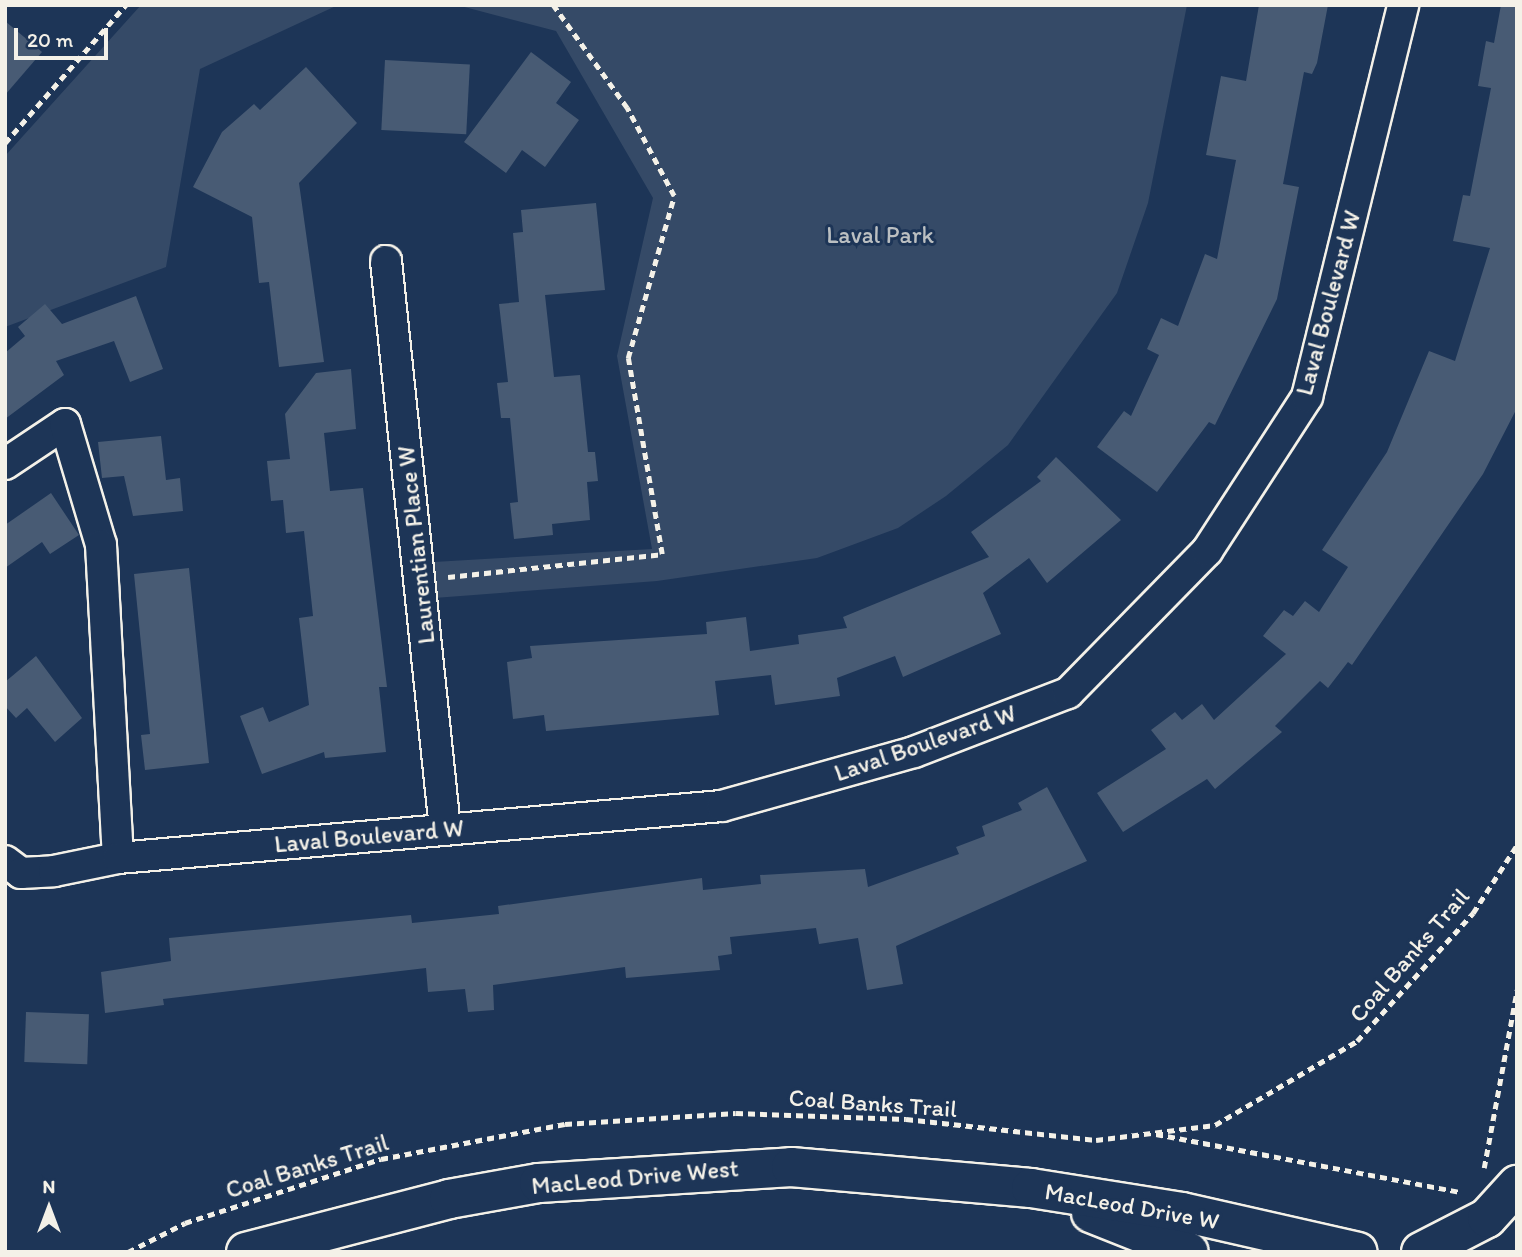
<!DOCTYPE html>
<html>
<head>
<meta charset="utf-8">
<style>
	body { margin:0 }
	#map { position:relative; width:1522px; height:1257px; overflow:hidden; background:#1d3557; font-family:Itim,sans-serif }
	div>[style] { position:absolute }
	.green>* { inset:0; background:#354a67 }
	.building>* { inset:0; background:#485b74; transform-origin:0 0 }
	.path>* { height:4.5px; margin-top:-2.25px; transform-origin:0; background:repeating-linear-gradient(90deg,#f4f1e8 0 7px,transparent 0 12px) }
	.roads { filter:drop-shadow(2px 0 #f4f1e8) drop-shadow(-2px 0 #f4f1e8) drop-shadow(0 2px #f4f1e8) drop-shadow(0 -2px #f4f1e8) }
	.street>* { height:30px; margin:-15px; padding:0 15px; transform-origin:15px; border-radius:15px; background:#1d3557 }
	.secondary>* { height:38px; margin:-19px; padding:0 19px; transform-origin:19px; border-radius:19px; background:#1d3557 }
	span { translate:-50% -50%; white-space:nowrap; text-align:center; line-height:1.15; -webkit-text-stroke:6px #1d3557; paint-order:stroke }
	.park-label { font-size:24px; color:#bbbfc1 }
	.street-label { font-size:24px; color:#f4f1e8 }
	.frame { position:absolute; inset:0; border:7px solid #f4f1e8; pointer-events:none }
	.north { position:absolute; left:14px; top:1173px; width:70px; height:70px; -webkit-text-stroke:5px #1d3557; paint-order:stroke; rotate:0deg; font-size:19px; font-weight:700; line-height:28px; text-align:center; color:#f4f1e8 }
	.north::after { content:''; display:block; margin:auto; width:24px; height:32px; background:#f4f1e8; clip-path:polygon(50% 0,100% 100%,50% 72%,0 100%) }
	.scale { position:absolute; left:14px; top:28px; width:94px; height:32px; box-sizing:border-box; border:4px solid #f4f1e8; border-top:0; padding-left:9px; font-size:21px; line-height:24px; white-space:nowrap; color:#f4f1e8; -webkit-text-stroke:5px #1d3557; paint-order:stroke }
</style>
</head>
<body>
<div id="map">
	<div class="green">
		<i style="clip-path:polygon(141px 5px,338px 5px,200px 69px,166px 267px,5px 327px,5px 156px)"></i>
		<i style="clip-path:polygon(457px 5px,1187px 5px,1148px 203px,1117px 293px,1008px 445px,946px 496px,898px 528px,817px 558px,657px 581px,421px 599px,417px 563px,652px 549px,617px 356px,653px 198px,556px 31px)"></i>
	</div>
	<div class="building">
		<i style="clip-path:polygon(1259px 5px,1328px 5px,1317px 63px,1312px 74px,1304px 72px,1283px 184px,1299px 187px,1277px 299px,1215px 425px,1209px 422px,1157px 492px,1097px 447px,1124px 411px,1131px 416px,1159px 355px,1147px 349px,1161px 318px,1178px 326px,1205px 254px,1217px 259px,1236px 160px,1206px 155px,1221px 76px,1246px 81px)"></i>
		<i style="clip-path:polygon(1501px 5px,1517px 5px,1517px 408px,1483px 474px,1352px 665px,1348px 662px,1328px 688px,1320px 681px,1275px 726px,1282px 732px,1215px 789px,1207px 779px,1123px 832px,1097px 793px,1166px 749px,1151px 730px,1175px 712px,1182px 720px,1202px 704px,1214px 720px,1286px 654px,1263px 636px,1284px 610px,1293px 616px,1305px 601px,1319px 612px,1348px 567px,1322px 550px,1387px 452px,1429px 351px,1455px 361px,1490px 248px,1453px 241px,1463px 195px,1470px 196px,1491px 88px,1478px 86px,1486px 41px,1494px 43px)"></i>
		<i style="clip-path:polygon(5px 21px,42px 52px,5px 95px)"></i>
		<i style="clip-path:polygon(531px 52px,571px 82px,556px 103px,579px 120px,545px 167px,522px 150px,506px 173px,464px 142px)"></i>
		<i style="left:385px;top:60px;width:85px;height:70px;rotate:3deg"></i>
		<i style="clip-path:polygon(306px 67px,357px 123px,299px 183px,324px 362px,279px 367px,269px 282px,259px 283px,252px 217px,193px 187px,222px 132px,254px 104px,260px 110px)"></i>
		<i style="clip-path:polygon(596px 203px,605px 290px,545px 295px,554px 377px,580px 375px,588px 452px,595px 452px,598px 481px,587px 482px,590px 520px,552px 524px,553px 535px,514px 539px,510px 503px,518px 502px,510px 418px,501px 418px,497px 383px,508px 382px,499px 304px,519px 302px,513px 233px,523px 232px,521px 210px)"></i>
		<i style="clip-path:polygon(136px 296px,163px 369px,130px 382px,114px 341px,56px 361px,64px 375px,5px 419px,5px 353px,25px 336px,18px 327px,45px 304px,62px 324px)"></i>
		<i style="clip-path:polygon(351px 369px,356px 429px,324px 433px,330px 491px,363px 488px,387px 687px,379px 687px,386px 752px,325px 758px,324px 752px,262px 774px,240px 716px,263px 707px,269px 722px,309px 705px,299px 618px,313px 616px,304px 531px,286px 533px,283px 500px,271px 501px,267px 461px,290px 459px,285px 414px,316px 373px)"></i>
		<i style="clip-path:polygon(161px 436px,166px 480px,180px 478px,183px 511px,133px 516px,124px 476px,102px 478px,98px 442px)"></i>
		<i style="clip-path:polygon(1056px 457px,1121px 520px,1047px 583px,1029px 558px,983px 593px,1001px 634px,903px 677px,895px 656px,837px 678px,840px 696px,775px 705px,771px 675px,715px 681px,719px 715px,546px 731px,544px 715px,513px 719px,507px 662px,532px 658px,530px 646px,707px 634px,706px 622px,746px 617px,750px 651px,799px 644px,798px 635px,847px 628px,843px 617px,989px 557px,971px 532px,1041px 481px,1037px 477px)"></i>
		<i style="clip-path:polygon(51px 493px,79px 535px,50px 554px,42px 542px,5px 568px,5px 525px)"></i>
		<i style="clip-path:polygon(189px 568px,209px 763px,145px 770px,141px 735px,150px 734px,134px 574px)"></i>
		<i style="clip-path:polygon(36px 656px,82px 718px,55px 742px,27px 708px,16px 718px,5px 706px,5px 682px)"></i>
		<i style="clip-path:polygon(1047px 787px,1087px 861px,896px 946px,903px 984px,867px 990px,858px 938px,819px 944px,816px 928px,730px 937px,732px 954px,718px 956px,720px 970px,626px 978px,625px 967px,493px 985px,494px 1010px,468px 1012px,465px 989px,428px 992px,426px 968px,163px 999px,164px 1005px,105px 1013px,101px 972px,171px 961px,169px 938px,411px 915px,412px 923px,499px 914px,498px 906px,702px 878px,703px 890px,761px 884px,760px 875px,865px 869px,868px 887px,959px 854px,956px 847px,985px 836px,982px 826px,1022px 810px,1018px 803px)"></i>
		<i style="left:26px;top:1012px;width:63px;height:50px;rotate:2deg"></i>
	</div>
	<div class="path">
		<i style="left:5px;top:143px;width:184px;rotate:-48.8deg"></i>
		<i style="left:448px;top:577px;width:215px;rotate:-6.1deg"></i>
		<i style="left:662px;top:554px;width:199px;rotate:-99.8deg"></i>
		<i style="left:628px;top:358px;width:168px;rotate:-74.1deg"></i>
		<i style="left:674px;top:196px;width:100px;rotate:-118.1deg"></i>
		<i style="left:627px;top:108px;width:127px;rotate:-125.7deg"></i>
		<i style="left:1156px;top:1134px;width:309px;rotate:10.8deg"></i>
		<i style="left:1484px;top:1168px;width:181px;rotate:-79.5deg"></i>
		<i style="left:128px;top:1252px;width:64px;rotate:-27deg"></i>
		<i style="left:185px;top:1223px;width:206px;rotate:-18.1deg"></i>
		<i style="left:381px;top:1159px;width:187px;rotate:-10.8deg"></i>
		<i style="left:565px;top:1124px;width:171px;rotate:-3.7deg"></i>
		<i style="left:736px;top:1113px;width:170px;rotate:2deg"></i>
		<i style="left:906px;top:1119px;width:191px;rotate:6.3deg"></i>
		<i style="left:1096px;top:1140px;width:120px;rotate:-7.2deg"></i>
		<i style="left:1215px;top:1125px;width:165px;rotate:-30.6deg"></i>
		<i style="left:1357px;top:1041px;width:173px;rotate:-47.8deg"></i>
		<i style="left:1473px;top:913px;width:81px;rotate:-57.1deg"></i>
	</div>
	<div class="roads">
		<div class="street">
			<i style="left:386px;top:261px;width:571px;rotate:84.07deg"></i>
			<i style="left:5px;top:464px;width:72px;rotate:-33.7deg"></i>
			<i style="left:65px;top:424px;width:126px;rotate:73.4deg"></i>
			<i style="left:101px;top:545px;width:313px;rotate:86.9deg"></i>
			<i style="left:5px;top:861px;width:20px;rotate:37deg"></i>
			<i style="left:21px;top:873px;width:33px;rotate:-3deg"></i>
			<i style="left:54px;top:871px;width:65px;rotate:-11.5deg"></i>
			<i style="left:118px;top:858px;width:606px;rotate:-4.92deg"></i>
			<i style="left:722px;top:806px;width:199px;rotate:-15.7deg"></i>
			<i style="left:914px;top:752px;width:165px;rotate:-21deg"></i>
			<i style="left:1068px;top:693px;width:199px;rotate:-45.6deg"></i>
			<i style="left:1207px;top:551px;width:184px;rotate:-57deg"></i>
			<i style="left:1307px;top:397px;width:404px;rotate:-76.2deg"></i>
		</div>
		<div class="secondary">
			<i style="left:1091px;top:1213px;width:105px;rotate:21.7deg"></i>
			<i style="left:246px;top:1252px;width:210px;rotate:-14.6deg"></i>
			<i style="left:449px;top:1199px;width:91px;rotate:-10.1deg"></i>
			<i style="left:539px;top:1183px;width:253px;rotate:-3.6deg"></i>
			<i style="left:791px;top:1167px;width:241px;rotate:5deg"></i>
			<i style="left:1031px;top:1188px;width:153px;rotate:9deg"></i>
			<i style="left:1182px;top:1212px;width:180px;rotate:12.8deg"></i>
			<i style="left:1421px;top:1252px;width:74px;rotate:-27.3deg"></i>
			<i style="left:1487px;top:1218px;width:45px;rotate:-47.7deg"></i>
		</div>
	</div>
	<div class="park-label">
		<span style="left:880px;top:235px">Laval Park</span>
	</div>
	<div class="street-label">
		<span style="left:1328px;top:303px;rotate:-75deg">Laval Boulevard W</span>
		<span style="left:416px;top:545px;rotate:-96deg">Laurentian Place W</span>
		<span style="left:925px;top:743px;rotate:-19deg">Laval Boulevard W</span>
		<span style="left:369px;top:836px;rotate:-5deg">Laval Boulevard W</span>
		<span style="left:1409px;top:955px;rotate:-49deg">Coal Banks Trail</span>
		<span style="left:873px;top:1103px;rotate:4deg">Coal Banks Trail</span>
		<span style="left:307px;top:1166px;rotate:-17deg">Coal Banks Trail</span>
		<span style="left:635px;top:1177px;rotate:-5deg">MacLeod Drive West</span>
		<span style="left:1132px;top:1206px;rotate:10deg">MacLeod Drive W</span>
	</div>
	<div class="frame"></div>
	<div class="north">N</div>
	<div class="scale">20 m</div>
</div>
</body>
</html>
